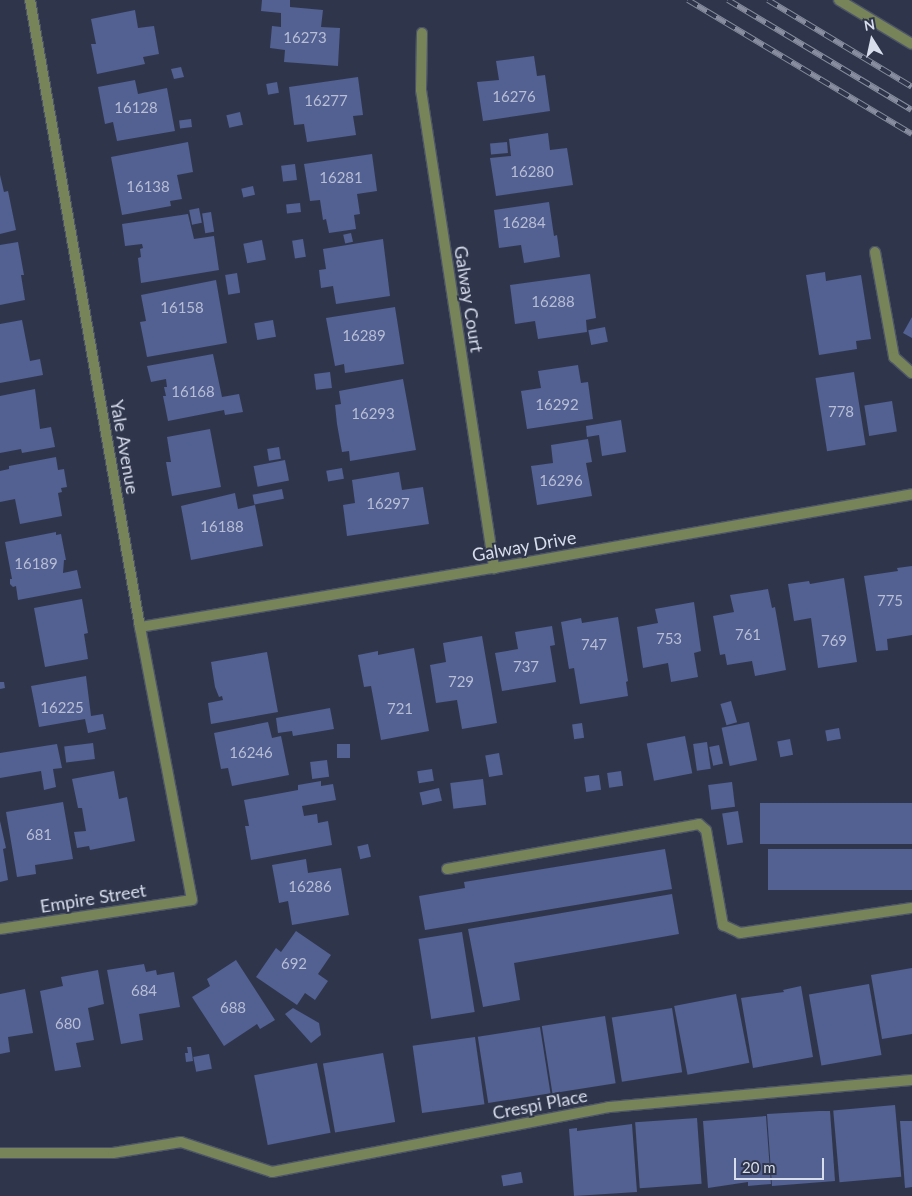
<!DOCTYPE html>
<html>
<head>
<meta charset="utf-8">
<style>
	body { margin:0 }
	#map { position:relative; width:912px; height:1196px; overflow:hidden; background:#2f364c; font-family:Lato,sans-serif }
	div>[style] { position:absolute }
	.building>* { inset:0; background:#536092; transform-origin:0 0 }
	.roads { filter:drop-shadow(1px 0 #4d5469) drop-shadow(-1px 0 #4d5469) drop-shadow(0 1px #4d5469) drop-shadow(0 -1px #4d5469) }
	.service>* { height:10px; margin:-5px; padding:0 5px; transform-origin:5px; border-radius:5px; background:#778358 }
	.minor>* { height:10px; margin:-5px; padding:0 5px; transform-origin:5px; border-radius:5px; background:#778358 }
	.rail>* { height:5.5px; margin-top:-2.75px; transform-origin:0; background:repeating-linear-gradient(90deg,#2f364c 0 11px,#888e9f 0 22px); box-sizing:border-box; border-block:1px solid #888e9f }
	span { translate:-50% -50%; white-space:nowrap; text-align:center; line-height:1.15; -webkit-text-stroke:4px #2f364c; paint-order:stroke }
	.number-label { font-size:15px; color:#b7bed5 }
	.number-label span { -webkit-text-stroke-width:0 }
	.street-label { font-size:18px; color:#d8ddeb }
	.north { position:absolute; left:847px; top:15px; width:50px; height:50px; -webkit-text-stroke:4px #2f364c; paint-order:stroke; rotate:350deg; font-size:14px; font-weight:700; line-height:20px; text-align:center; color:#d8ddeb }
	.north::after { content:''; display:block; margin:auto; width:18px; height:22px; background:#d8ddeb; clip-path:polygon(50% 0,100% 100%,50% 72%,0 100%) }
	.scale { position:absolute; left:734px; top:1158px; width:90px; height:22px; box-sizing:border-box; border:2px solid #d8ddeb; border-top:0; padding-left:6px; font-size:15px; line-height:18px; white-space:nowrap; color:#d8ddeb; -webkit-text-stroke:4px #2f364c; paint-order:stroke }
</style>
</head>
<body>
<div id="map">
	<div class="building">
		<i style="clip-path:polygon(262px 0,290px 0,290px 7px,323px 10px,321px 27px,340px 28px,338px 66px,284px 62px,285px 50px,270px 48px,272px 26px,281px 27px,281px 13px,261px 11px)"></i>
		<i style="clip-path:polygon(135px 10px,138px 28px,154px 26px,159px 54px,143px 57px,145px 64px,97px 74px,91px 44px,96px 44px,91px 19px)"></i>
		<i style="clip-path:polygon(534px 56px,537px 76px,545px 75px,550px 111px,483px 121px,477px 82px,499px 80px,496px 61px)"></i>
		<i style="clip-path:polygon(181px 67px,184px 77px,174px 79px,171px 69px)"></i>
		<i style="clip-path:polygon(358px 77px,363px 115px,353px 116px,356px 135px,307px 142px,304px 124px,294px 125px,289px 87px)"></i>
		<i style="clip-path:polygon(135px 80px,138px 94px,167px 88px,175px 131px,117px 141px,113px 122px,105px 124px,98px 87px)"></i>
		<i style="left:277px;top:82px;width:11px;height:11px;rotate:80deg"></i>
		<i style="left:240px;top:112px;width:13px;height:14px;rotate:77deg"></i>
		<i style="left:191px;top:119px;width:8px;height:12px;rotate:83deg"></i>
		<i style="clip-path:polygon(548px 133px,550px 150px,567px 148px,573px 185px,496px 196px,490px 158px,511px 156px,509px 139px)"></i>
		<i style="clip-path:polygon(188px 142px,193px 172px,177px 175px,182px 199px,170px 201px,171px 206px,122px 215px,111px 157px)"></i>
		<i style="left:507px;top:142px;width:11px;height:17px;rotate:85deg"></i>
		<i style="clip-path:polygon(372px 154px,377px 191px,357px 194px,360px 214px,354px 215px,356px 229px,329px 233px,326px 219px,323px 220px,320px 200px,310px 201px,304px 164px)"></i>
		<i style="left:295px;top:164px;width:16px;height:14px;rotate:83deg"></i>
		<i style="clip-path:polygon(0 175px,4px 192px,8px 191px,16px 230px,0 234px)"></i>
		<i style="left:253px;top:186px;width:9px;height:12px;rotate:77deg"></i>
		<i style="clip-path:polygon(549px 202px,554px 236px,557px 235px,560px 257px,524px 263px,521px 245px,499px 248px,494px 210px)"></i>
		<i style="left:300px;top:203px;width:9px;height:14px;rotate:84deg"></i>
		<i style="left:199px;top:208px;width:15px;height:10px;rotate:79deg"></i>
		<i style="left:211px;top:212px;width:20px;height:9px;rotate:81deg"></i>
		<i style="clip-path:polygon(188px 214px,194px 239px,214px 236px,219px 270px,141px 283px,138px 258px,141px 257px,140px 249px,143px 248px,142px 244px,125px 246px,122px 224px)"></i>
		<i style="left:351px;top:233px;width:9px;height:8px;rotate:77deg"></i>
		<i style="left:303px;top:239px;width:18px;height:11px;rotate:81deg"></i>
		<i style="clip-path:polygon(383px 239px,390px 296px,336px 304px,333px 286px,321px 288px,319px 270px,326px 269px,323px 249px)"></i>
		<i style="left:262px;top:240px;width:20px;height:19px;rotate:79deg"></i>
		<i style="clip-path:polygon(18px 242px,24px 275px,21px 275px,25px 300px,0 305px,0 245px)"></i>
		<i style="clip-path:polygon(825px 272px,826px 281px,861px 275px,871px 339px,856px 341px,857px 349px,819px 355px,806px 275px)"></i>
		<i style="left:237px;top:273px;width:20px;height:12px;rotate:81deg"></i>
		<i style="clip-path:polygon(590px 274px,596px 318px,586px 320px,587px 332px,538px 339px,535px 321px,515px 324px,510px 285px)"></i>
		<i style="clip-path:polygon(216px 280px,227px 343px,147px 357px,140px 322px,146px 321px,141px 295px)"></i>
		<i style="clip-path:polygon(395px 307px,404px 364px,345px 373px,344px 364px,335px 366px,326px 318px)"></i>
		<i style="clip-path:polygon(912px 317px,912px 338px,903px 333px)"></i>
		<i style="clip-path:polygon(22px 320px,30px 361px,40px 359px,43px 375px,0 383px,0 324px)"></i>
		<i style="left:273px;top:320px;width:17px;height:19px;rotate:80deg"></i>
		<i style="left:605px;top:327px;width:15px;height:17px;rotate:79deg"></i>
		<i style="clip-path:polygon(213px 354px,222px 397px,239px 394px,243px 412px,225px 415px,224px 410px,168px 421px,163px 396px,166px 396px,164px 387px,167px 387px,166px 379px,151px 382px,147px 366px)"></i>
		<i style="clip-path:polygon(578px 365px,581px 383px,588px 382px,593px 419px,527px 429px,521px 391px,541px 388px,538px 371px)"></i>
		<i style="left:330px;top:372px;width:16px;height:16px;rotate:83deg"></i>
		<i style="left:854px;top:372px;width:74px;height:39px;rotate:81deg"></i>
		<i style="clip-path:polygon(403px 379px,416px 450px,350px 461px,349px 451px,342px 452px,337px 424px,335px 405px,341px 404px,339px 391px)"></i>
		<i style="clip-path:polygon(35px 389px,40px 429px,51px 427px,55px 447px,22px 453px,21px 449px,0 453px,0 396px)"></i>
		<i style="left:892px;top:401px;width:31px;height:28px;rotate:81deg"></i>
		<i style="clip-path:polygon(621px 420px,626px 452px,602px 456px,599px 435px,587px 437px,586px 426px)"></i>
		<i style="clip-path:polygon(210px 429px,221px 487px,172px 496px,166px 462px,171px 462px,167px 437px)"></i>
		<i style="clip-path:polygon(588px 439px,592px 462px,586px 463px,592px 496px,537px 505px,531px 466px,553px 463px,551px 445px)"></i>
		<i style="left:279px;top:447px;width:12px;height:12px;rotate:81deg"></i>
		<i style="clip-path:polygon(56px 457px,58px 470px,64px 469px,67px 487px,61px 488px,62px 492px,58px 493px,62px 516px,20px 524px,15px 499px,0 502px,0 471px,9px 469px,9px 466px)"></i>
		<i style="left:285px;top:460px;width:21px;height:32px;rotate:79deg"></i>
		<i style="left:342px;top:468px;width:11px;height:16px;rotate:80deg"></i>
		<i style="clip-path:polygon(399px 472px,402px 490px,423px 487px,429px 524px,347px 536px,343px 505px,355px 503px,352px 480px)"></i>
		<i style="left:282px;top:489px;width:10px;height:30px;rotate:79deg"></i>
		<i style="clip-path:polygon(235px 493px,238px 509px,255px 505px,263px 546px,191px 560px,181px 506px)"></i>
		<i style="clip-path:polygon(56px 532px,56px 535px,61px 534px,66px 560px,64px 560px,63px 573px,77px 570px,81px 588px,18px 600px,16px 586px,13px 587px,10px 584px,10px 579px,12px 579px,5px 542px)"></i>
		<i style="clip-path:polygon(912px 566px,912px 635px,887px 639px,888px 650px,876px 651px,864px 576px,898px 571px,897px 568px)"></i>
		<i style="clip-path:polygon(844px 578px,857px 662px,818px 668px,811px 618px,794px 621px,788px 584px,809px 581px,810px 584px)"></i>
		<i style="clip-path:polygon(768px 589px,772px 608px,775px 607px,786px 670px,755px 676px,752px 661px,727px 665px,725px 654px,720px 655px,713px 616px,734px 612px,730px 595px)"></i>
		<i style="clip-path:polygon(82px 599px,88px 633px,84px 634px,88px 659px,45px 667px,34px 608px)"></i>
		<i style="clip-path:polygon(694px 602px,701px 651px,694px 653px,698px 677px,671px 682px,668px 663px,643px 668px,637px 627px,658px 623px,655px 609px)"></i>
		<i style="clip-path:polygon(618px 617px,628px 681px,626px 682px,628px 696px,580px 704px,574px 668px,569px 669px,561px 622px,581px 618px,582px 623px)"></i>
		<i style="clip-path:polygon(552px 626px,555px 645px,550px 646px,556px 682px,502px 691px,495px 653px,518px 649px,515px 632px)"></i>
		<i style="clip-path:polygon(482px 636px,497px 723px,462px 729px,457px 700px,436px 703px,430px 665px,446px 662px,443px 643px)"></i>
		<i style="clip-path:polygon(414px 648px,429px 731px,381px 740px,371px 686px,364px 687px,358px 655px,378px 651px,378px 655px)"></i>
		<i style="clip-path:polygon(267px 652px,278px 712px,211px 724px,208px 703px,223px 700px,222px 696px,219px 697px,215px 687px,211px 662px)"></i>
		<i style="clip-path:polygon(86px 676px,91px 716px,103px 714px,106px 729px,88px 733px,85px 719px,39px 727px,31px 686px)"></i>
		<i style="clip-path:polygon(0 682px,4px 682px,5px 688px,0 689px)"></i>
		<i style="left:731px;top:701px;width:22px;height:11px;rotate:74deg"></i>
		<i style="clip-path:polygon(330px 708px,334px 729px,293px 736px,292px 731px,278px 733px,276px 718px)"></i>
		<i style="clip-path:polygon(268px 722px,272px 738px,281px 736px,289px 775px,232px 786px,228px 768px,221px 769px,214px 733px)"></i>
		<i style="left:749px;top:722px;width:39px;height:28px;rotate:78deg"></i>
		<i style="left:582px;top:723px;width:15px;height:10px;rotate:82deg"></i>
		<i style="left:839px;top:728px;width:11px;height:14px;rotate:80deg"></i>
		<i style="left:685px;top:736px;width:38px;height:39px;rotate:79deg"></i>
		<i style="left:790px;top:739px;width:16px;height:13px;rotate:79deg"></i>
		<i style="left:707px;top:742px;width:27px;height:14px;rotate:82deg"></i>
		<i style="left:93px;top:743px;width:16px;height:29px;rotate:83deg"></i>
		<i style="clip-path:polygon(57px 744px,62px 768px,53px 769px,56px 787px,44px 790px,41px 771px,0 778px,0 753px)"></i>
		<i style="left:350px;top:744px;width:14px;height:13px;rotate:90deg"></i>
		<i style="left:719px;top:745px;width:19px;height:10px;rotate:78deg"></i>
		<i style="left:499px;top:753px;width:22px;height:14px;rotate:80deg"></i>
		<i style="left:327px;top:760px;width:17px;height:17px;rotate:83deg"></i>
		<i style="left:432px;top:769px;width:12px;height:15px;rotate:81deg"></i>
		<i style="clip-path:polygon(114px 771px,119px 799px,127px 797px,135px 841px,90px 850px,89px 846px,77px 848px,74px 832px,86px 831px,82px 808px,78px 808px,72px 779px)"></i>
		<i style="left:621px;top:771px;width:15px;height:14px;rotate:82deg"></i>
		<i style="left:599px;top:775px;width:15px;height:15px;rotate:82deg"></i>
		<i style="left:483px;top:779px;width:26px;height:33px;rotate:83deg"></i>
		<i style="clip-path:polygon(321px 781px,321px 786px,333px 784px,336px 800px,302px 806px,304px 816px,317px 814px,318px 823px,328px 821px,332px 845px,251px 860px,245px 826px,249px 826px,244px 800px,298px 790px,298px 785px)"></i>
		<i style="left:732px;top:782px;width:25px;height:24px;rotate:83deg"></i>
		<i style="left:439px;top:788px;width:13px;height:20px;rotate:77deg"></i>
		<i style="clip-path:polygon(63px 802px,73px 859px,35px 865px,36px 874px,17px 877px,6px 812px)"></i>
		<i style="left:912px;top:803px;width:41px;height:152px;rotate:90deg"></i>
		<i style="left:738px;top:811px;width:32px;height:16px;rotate:81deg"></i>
		<i style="clip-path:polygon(0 821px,6px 848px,3px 849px,8px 880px,0 882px)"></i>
		<i style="left:368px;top:844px;width:13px;height:11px;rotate:77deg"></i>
		<i style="clip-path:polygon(665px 849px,672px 889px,425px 930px,419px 896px,465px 888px,464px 882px)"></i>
		<i style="left:912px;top:849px;width:41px;height:144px;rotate:90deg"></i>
		<i style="clip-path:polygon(306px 859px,308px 873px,341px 868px,349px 915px,292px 925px,288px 901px,279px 903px,272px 865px)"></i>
		<i style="clip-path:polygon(672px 894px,679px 934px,514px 963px,520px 1000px,483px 1007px,468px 929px)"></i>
		<i style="clip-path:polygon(296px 931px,331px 955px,318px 974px,328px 981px,315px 1000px,305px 993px,297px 1005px,256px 977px,276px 948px,281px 952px)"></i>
		<i style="left:462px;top:932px;width:81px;height:44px;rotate:81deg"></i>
		<i style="clip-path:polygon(236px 960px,275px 1020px,260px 1029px,257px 1024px,224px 1046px,192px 997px,210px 986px,207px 979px)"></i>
		<i style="clip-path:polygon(144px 964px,146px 972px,156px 970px,157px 975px,174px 972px,180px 1007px,139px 1014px,143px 1040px,121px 1044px,107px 970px)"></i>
		<i style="clip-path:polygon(912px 968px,912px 1034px,882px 1039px,871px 975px)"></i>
		<i style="clip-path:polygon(98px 970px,104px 1004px,88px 1008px,94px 1040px,76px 1043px,81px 1067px,55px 1071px,40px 991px,63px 986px,61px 977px)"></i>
		<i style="left:869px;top:984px;width:72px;height:61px;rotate:80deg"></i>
		<i style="clip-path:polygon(801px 986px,813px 1057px,753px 1068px,741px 998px,784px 992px,783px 990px)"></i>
		<i style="clip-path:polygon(25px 989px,33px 1033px,8px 1037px,10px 1052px,0 1054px,0 994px)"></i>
		<i style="left:736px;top:994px;width:70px;height:63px;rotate:79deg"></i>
		<i style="clip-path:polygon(293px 1008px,319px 1023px,321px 1035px,311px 1043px,285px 1014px)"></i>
		<i style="left:672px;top:1008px;width:65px;height:61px;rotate:81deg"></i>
		<i style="left:605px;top:1016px;width:68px;height:64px;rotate:81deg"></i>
		<i style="left:540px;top:1027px;width:67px;height:63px;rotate:81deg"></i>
		<i style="left:475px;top:1037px;width:68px;height:63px;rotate:82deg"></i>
		<i style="clip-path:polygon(187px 1047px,191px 1047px,193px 1061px,186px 1062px,185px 1053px,188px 1053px)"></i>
		<i style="left:383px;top:1053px;width:70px;height:61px;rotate:80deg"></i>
		<i style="left:209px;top:1054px;width:15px;height:16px;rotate:79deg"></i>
		<i style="left:317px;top:1063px;width:71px;height:64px;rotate:79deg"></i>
		<i style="left:895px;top:1105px;width:72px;height:62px;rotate:85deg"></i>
		<i style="clip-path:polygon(819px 1111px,830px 1111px,835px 1181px,772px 1186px,767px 1114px)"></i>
		<i style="clip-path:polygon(766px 1116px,771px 1184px,748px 1186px,748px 1182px,708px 1188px,703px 1121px)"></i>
		<i style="left:697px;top:1118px;width:66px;height:62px;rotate:86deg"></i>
		<i style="clip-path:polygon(900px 1121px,912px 1121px,912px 1187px,905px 1188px)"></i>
		<i style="clip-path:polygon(632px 1124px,637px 1192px,574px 1196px,569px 1129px,577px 1128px,577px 1131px)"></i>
		<i style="left:521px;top:1172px;width:11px;height:20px;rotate:80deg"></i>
	</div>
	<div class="roads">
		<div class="service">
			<i style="left:447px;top:869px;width:256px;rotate:-10.1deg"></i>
			<i style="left:699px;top:824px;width:9px;rotate:41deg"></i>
			<i style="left:706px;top:830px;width:97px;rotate:79.9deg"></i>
			<i style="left:723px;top:925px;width:19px;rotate:25deg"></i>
			<i style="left:740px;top:933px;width:174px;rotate:-8.3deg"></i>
			<i style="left:0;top:1153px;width:113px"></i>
			<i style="left:113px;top:1153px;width:69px;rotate:-9.2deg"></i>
		</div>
		<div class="minor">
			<i style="left:839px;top:0;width:85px;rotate:31.1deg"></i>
			<i style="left:422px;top:33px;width:57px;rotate:91deg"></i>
			<i style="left:421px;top:90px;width:484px;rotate:81.3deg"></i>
			<i style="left:875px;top:252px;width:107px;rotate:79.7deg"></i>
			<i style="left:894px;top:357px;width:24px;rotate:42deg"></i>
			<i style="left:140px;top:627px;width:359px;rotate:-9.5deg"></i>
			<i style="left:494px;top:568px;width:424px;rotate:-10deg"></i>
			<i style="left:0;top:929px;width:194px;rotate:-8.6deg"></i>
			<i style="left:192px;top:900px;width:278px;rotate:-100.8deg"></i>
			<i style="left:140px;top:627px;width:637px;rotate:-99.95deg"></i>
			<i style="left:181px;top:1142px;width:96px;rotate:18.2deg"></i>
			<i style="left:272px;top:1172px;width:343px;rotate:-10.9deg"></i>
			<i style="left:609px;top:1107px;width:304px;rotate:-5.1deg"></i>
		</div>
	</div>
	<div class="rail">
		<i style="left:688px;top:0;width:261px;rotate:30.9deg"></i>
		<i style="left:728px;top:0;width:214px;rotate:30.9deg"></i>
		<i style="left:768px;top:0;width:168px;rotate:31.1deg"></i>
	</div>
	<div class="number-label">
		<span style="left:305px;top:38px">16273</span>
		<span style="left:514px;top:97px">16276</span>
		<span style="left:326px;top:101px">16277</span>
		<span style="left:136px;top:108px">16128</span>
		<span style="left:532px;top:172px">16280</span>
		<span style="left:341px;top:178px">16281</span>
		<span style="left:148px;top:187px">16138</span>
		<span style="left:524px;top:223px">16284</span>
		<span style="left:553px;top:302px">16288</span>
		<span style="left:182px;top:308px">16158</span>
		<span style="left:364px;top:336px">16289</span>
		<span style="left:193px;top:392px">16168</span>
		<span style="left:557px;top:405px">16292</span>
		<span style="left:841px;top:412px">778</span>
		<span style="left:373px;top:414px">16293</span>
		<span style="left:561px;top:481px">16296</span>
		<span style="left:388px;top:504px">16297</span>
		<span style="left:222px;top:527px">16188</span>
		<span style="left:36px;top:564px">16189</span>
		<span style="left:890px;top:601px">775</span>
		<span style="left:748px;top:635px">761</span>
		<span style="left:669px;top:639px">753</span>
		<span style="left:834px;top:641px">769</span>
		<span style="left:594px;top:645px">747</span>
		<span style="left:526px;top:667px">737</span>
		<span style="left:461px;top:682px">729</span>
		<span style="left:62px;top:708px">16225</span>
		<span style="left:400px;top:709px">721</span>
		<span style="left:251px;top:753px">16246</span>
		<span style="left:39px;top:835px">681</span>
		<span style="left:310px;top:887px">16286</span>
		<span style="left:294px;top:964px">692</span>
		<span style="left:144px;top:991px">684</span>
		<span style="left:233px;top:1008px">688</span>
		<span style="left:68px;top:1024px">680</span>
	</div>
	<div class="street-label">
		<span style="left:469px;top:299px;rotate:81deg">Galway Court</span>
		<span style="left:125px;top:447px;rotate:80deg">Yale Avenue</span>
		<span style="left:524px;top:546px;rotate:-10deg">Galway Drive</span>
		<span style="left:93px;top:898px;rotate:-9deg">Empire Street</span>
		<span style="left:540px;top:1104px;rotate:-11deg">Crespi Place</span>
	</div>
	<div class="north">N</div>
	<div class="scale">20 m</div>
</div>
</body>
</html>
